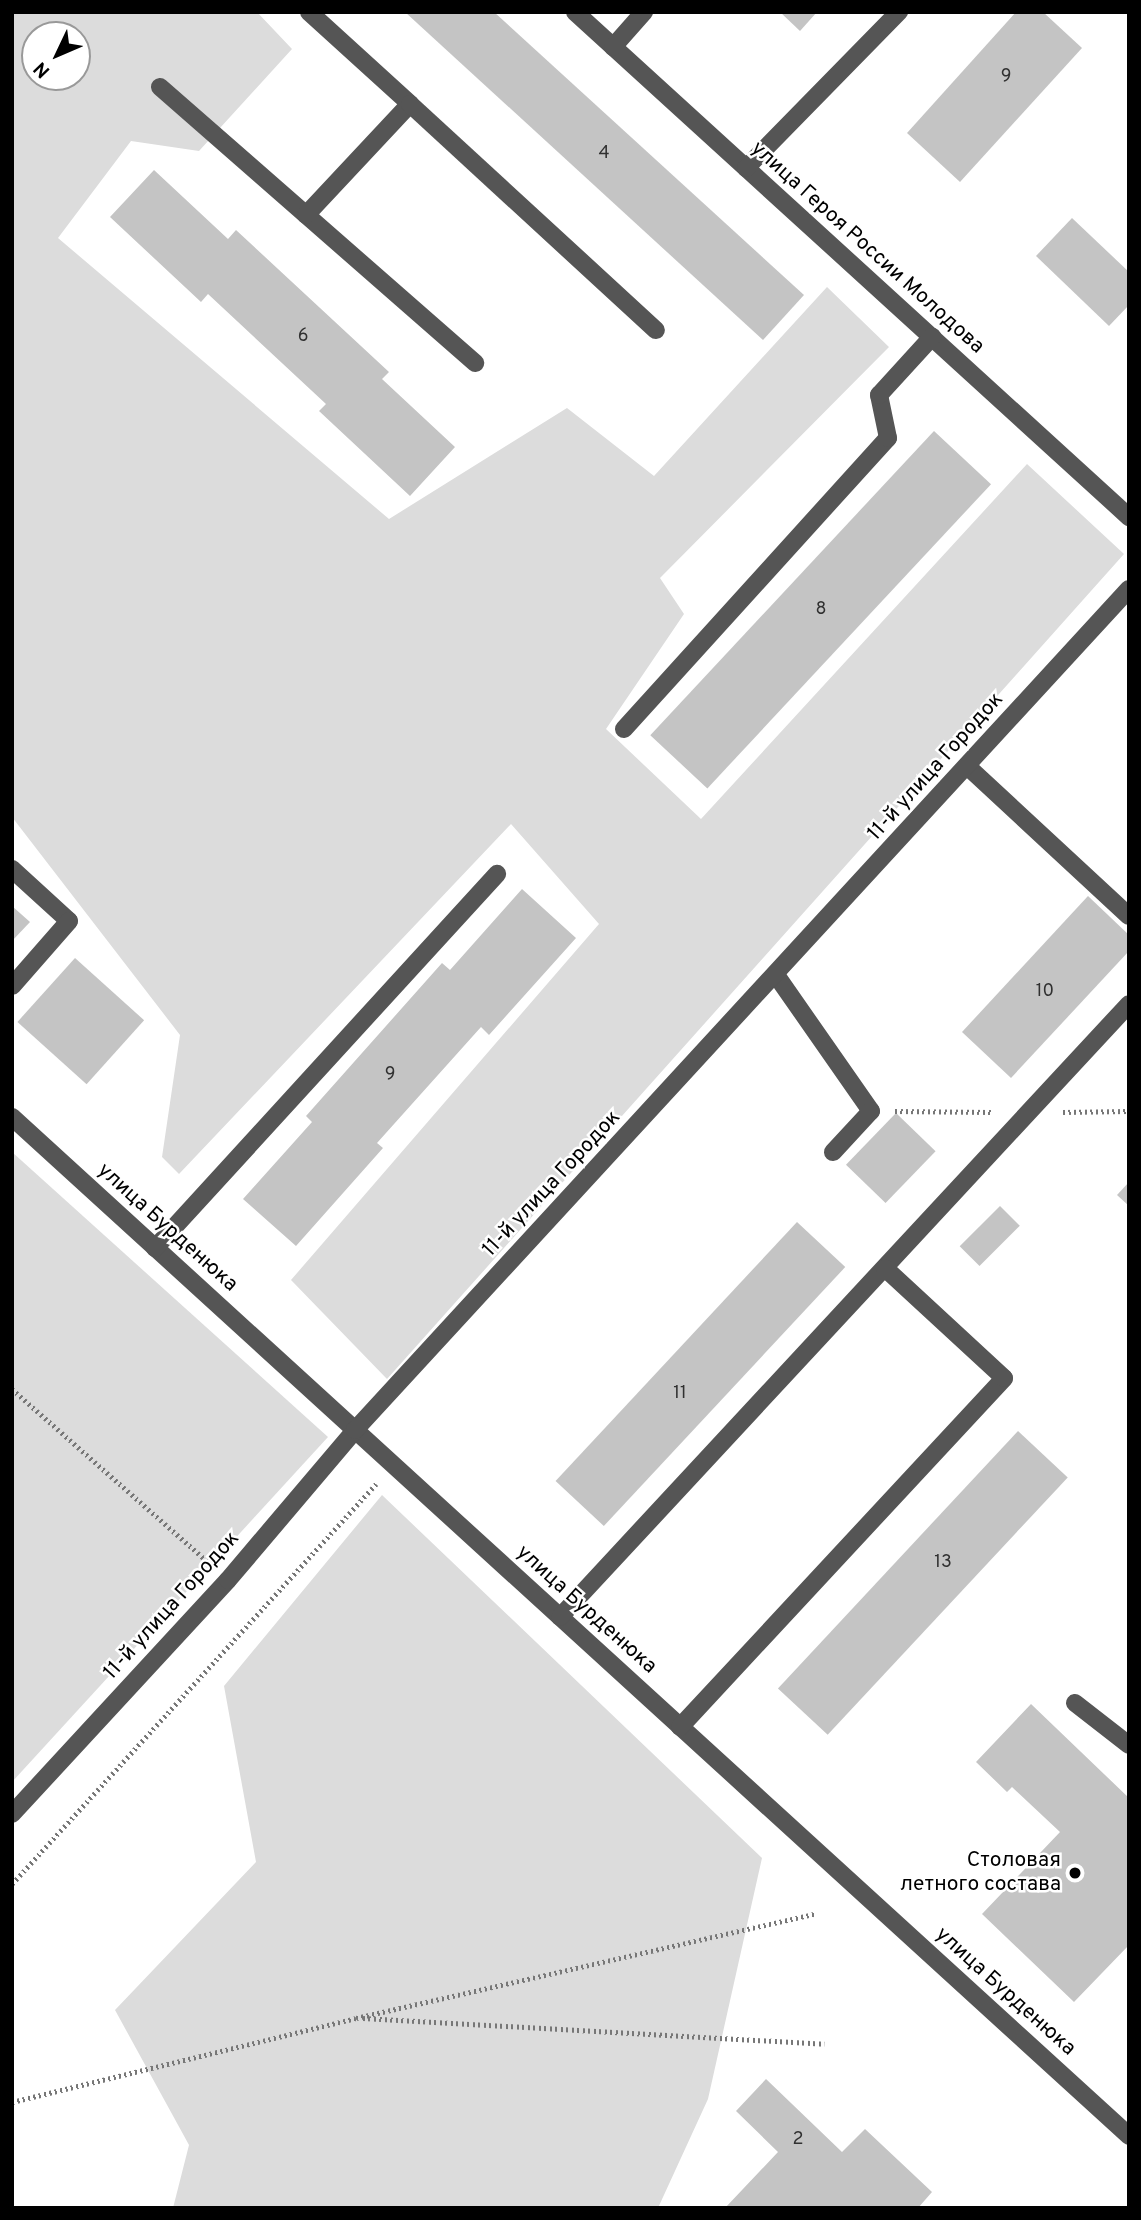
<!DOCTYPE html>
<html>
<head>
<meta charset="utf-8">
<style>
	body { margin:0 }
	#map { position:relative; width:1141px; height:2220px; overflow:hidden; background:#fff; font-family:Overpass,sans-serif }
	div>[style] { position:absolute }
	.green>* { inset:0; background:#dcdcdc }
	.building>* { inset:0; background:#c4c4c4; transform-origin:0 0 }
	.path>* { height:4.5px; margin-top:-2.25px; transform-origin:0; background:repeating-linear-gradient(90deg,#777 0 2px,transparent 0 5.5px) }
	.minor>* { height:18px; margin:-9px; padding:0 9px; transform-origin:9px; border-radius:9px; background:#555 }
	.dots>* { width:19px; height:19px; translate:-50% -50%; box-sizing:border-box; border:4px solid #fff; border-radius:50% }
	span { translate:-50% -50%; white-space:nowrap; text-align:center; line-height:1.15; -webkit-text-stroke:5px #fff; paint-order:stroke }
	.number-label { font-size:18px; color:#313131 }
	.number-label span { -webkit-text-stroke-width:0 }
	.street-label { font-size:21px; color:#000 }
	.poi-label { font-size:21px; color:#000 }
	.right { translate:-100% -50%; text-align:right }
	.frame { position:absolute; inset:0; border:14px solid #000; pointer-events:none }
	.north { position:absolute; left:21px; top:21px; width:70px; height:70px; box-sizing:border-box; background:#fff; border:2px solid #999; border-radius:50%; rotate:226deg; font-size:19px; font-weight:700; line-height:28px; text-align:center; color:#000 }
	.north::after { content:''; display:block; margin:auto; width:24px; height:32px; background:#000; clip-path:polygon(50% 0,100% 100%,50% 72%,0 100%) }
</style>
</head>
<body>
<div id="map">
	<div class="green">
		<i style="clip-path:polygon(evenodd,12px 12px,257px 12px,292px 49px,199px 151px,131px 141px,58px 238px,389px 519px,567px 408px,654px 476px,827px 287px,889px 347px,660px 578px,684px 614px,606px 729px,701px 819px,1027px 464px,1124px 554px,387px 1379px,291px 1280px,599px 924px,511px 824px,179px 1174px,162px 1157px,180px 1035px,12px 817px,12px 12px,35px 35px,77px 35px,77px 77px,35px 77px,35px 35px)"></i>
		<i style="clip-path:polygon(12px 1152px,328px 1437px,12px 1782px)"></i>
		<i style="clip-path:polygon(382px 1495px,762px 1858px,708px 2099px,658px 2208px,173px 2208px,189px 2145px,115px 2010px,256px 1862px,224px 1686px)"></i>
	</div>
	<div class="building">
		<i style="clip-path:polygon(405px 12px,494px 12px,804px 295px,763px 340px)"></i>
		<i style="clip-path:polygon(780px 12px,817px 12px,800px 31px)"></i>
		<i style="clip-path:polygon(1016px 12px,1043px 12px,1082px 48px,960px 182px,907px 133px)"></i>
		<i style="clip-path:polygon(154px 170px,228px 239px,236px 230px,389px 372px,382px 379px,455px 447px,410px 496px,319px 411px,326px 404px,208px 294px,201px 302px,110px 217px)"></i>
		<i style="clip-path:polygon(1072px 218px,1129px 272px,1129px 305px,1109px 326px,1036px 256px)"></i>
		<i style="left:934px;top:431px;width:78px;height:416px;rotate:43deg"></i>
		<i style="clip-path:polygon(522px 889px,576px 938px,489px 1035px,481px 1027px,377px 1143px,383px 1148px,296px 1246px,243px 1199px,312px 1122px,306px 1116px,442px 963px,450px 970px)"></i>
		<i style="clip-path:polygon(1088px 896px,1129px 935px,1129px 951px,1011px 1078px,962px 1032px)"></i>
		<i style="clip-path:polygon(12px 906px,30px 922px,12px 941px)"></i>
		<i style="left:75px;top:958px;width:93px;height:86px;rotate:42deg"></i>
		<i style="left:896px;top:1113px;width:55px;height:72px;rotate:44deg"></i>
		<i style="clip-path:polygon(1129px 1182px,1129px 1206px,1117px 1195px)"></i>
		<i style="left:1000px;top:1206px;width:28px;height:57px;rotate:45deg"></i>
		<i style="left:797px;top:1222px;width:66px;height:354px;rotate:43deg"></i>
		<i style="left:1018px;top:1431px;width:68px;height:352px;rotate:43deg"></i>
		<i style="clip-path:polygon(1031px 1704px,1129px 1798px,1129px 1945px,1074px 2002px,982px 1914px,1060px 1832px,1012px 1787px,1007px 1792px,976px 1762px)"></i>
		<i style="clip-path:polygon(766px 2079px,842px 2152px,865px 2129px,932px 2192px,918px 2208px,725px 2208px,778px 2152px,736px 2111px)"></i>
	</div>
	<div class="path">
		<i style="left:895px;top:1111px;width:96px;rotate:0.6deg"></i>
		<i style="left:1063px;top:1112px;width:66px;rotate:-0.9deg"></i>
		<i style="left:12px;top:1389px;width:261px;rotate:41.4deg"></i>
		<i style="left:12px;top:1884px;width:541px;rotate:-47.7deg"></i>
		<i style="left:363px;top:2018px;width:462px;rotate:3.2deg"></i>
		<i style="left:12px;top:2102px;width:354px;rotate:-13.7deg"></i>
		<i style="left:356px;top:2018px;width:470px;rotate:-12.8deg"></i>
	</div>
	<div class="minor">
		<i style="left:309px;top:12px;width:137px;rotate:42.3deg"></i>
		<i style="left:575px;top:12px;width:750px;rotate:42.35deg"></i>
		<i style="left:613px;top:47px;width:47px;rotate:-48.5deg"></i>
		<i style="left:160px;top:87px;width:419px;rotate:41.2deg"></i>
		<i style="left:746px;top:168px;width:219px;rotate:-45.6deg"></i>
		<i style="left:306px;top:215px;width:152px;rotate:-46.9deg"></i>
		<i style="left:410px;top:104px;width:334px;rotate:42.6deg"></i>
		<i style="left:624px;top:729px;width:393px;rotate:-47.8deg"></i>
		<i style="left:888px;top:438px;width:44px;rotate:-101.8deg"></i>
		<i style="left:879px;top:395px;width:79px;rotate:-47.6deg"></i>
		<i style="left:968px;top:767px;width:219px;rotate:42.8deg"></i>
		<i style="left:12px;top:869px;width:77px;rotate:42.4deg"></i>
		<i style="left:69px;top:921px;width:86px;rotate:131.2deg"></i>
		<i style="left:776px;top:975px;width:166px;rotate:55.1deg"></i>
		<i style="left:871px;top:1111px;width:56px;rotate:132.8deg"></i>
		<i style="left:12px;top:1117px;width:1512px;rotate:42.37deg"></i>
		<i style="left:155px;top:1248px;width:507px;rotate:-47.56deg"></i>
		<i style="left:560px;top:1617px;width:836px;rotate:-47.13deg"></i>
		<i style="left:1075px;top:1703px;width:68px;rotate:37.9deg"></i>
		<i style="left:680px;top:1727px;width:476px;rotate:-47.1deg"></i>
		<i style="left:1004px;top:1378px;width:162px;rotate:-137.3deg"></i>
		<i style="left:12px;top:1814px;width:318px;rotate:-47.3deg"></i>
		<i style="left:228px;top:1580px;width:197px;rotate:-49.7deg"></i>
		<i style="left:355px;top:1430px;width:1143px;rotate:-47.38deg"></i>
	</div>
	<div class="dots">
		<i style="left:1075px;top:1873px;background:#000"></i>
	</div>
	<div class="number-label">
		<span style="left:1006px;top:77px">9</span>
		<span style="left:604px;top:154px">4</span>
		<span style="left:303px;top:337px">6</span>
		<span style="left:821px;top:610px">8</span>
		<span style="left:1045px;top:992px">10</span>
		<span style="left:390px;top:1075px">9</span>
		<span style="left:680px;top:1394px">11</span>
		<span style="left:943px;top:1563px">13</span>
		<span style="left:798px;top:2140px">2</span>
	</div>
	<div class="street-label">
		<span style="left:867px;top:248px;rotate:42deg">улица Героя России Молодова</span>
		<span style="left:936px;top:767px;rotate:-48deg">11-й улица Городок</span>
		<span style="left:552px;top:1184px;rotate:-47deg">11-й улица Городок</span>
		<span style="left:167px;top:1228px;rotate:42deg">улица Бурденюка</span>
		<span style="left:172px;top:1606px;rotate:-48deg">11-й улица Городок</span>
		<span style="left:586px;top:1610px;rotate:42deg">улица Бурденюка</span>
		<span style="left:1005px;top:1992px;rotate:42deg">улица Бурденюка</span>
	</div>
	<div class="poi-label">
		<span class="right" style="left:1061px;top:1873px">Столовая<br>летного состава</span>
	</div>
	<div class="frame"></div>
	<div class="north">N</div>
</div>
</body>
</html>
